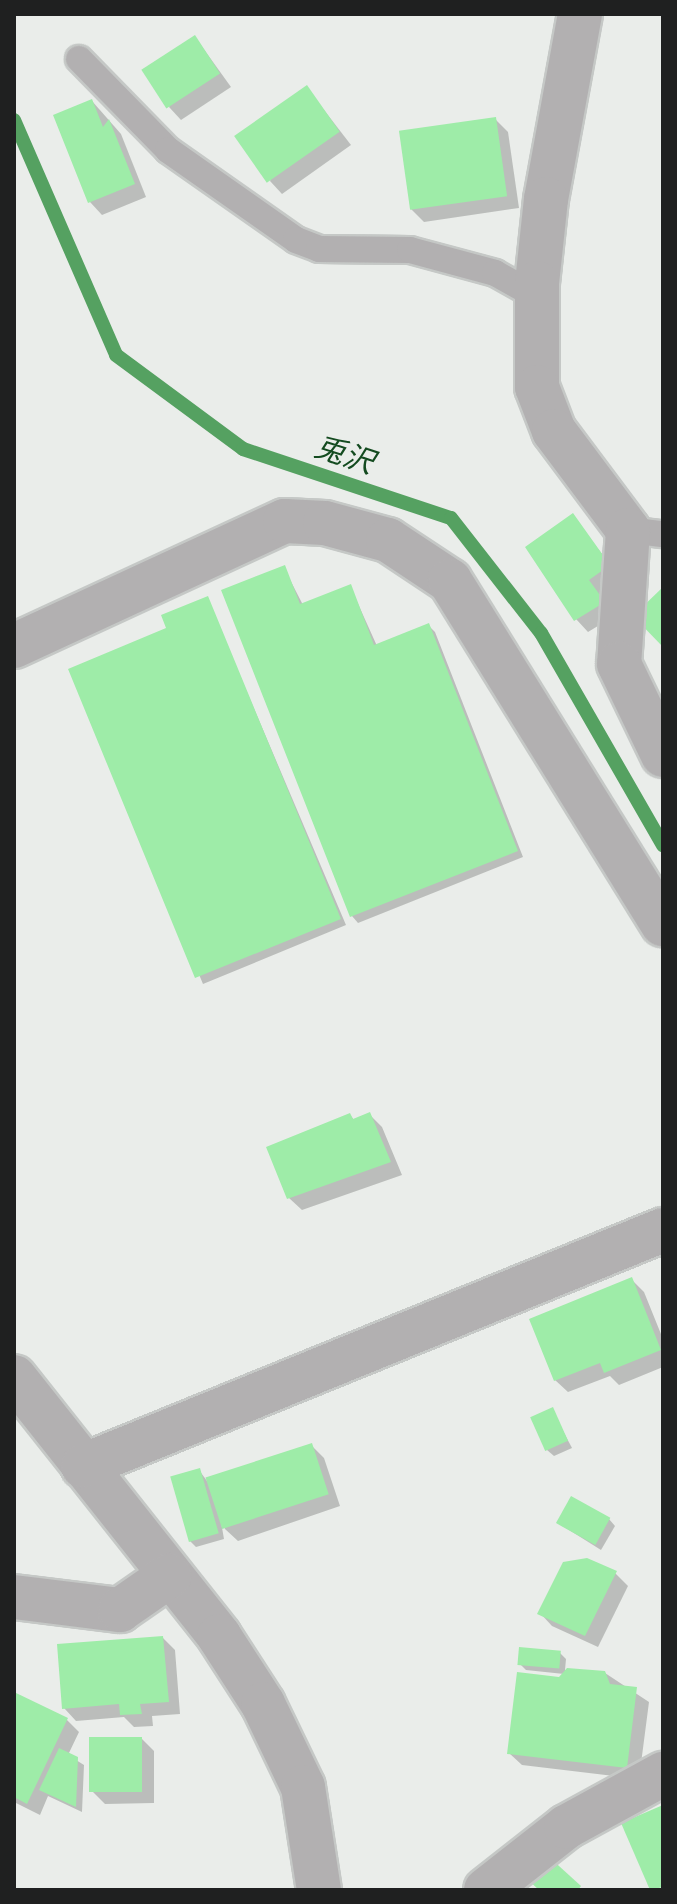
<!DOCTYPE html>
<html>
<head>
<meta charset="utf-8">
<style>
	body { margin:0 }
	#map { position:relative; width:677px; height:1904px; overflow:hidden; background:#eaedea; font-family:Cabin,"Noto Sans JP",sans-serif }
	div>[style] { position:absolute }
	.shadow>* { inset:0; background:#0003 }
	.stream>* { height:14px; margin:-7px; padding:0 7px; transform-origin:7px; border-radius:7px; background:#55a161 }
	.building>* { inset:0; background:#9eeca8; transform-origin:0 0 }
	.roads { filter:drop-shadow(2px 0 #c5c8c6) drop-shadow(-2px 0 #c5c8c6) drop-shadow(0 2px #c5c8c6) drop-shadow(0 -2px #c5c8c6) }
	.lane>* { height:26px; margin:-13px; padding:0 13px; transform-origin:13px; border-radius:13px; background:#b2b0b1 }
	.street>* { height:44px; margin:-22px; padding:0 22px; transform-origin:22px; border-radius:22px; background:#b2b0b1 }
	span { translate:-50% -50%; white-space:nowrap; text-align:center; line-height:1.15; -webkit-text-stroke:6px #eaedea; paint-order:stroke }
	.water-label { font-size:30px; color:#144b20; font-style:italic }
	.frame { position:absolute; inset:0; border:16px solid #1f2020; pointer-events:none }
</style>
</head>
<body>
<div id="map">
	<div class="shadow">
		<i style="clip-path:polygon(195px 37px,231px 87px,181px 120px,169px 107px)"></i>
		<i style="clip-path:polygon(307px 88px,351px 145px,282px 194px,270px 181px)"></i>
		<i style="clip-path:polygon(92px 101px,121px 134px,146px 197px,102px 215px,90px 202px,56px 116px)"></i>
		<i style="clip-path:polygon(495px 119px,508px 132px,519px 208px,424px 222px,411px 209px)"></i>
		<i style="clip-path:polygon(572px 516px,621px 578px,600px 593px,616px 615px,588px 632px,576px 619px)"></i>
		<i style="clip-path:polygon(284px 568px,303px 605px,350px 586px,377px 646px,428px 625px,435px 632px,523px 857px,358px 923px,352px 916px)"></i>
		<i style="clip-path:polygon(207px 598px,346px 925px,203px 984px,71px 670px,169px 629px)"></i>
		<i style="clip-path:polygon(350px 1115px,355px 1121px,370px 1115px,382px 1127px,402px 1175px,302px 1210px,289px 1198px)"></i>
		<i style="clip-path:polygon(632px 1280px,644px 1292px,663px 1339px,663px 1367px,619px 1385px,610px 1376px,568px 1392px,555px 1380px)"></i>
		<i style="clip-path:polygon(552px 1410px,572px 1448px,554px 1456px,547px 1450px)"></i>
		<i style="clip-path:polygon(311px 1445px,324px 1458px,340px 1506px,238px 1541px,225px 1529px,219px 1510px,224px 1539px,196px 1547px,190px 1541px,199px 1470px,207px 1481px)"></i>
		<i style="clip-path:polygon(609px 1519px,615px 1526px,601px 1550px,558px 1523px)"></i>
		<i style="clip-path:polygon(615px 1573px,628px 1586px,598px 1647px,552px 1626px,540px 1613px)"></i>
		<i style="clip-path:polygon(163px 1638px,175px 1650px,180px 1714px,152px 1716px,153px 1726px,134px 1727px,124px 1717px,76px 1721px,64px 1708px)"></i>
		<i style="clip-path:polygon(560px 1653px,566px 1659px,565px 1670px,605px 1673px,649px 1702px,639px 1779px,522px 1765px,509px 1753px,564px 1674px,526px 1670px,520px 1664px)"></i>
		<i style="clip-path:polygon(14px 1695px,67px 1720px,79px 1732px,68px 1755px,84px 1765px,82px 1812px,48px 1796px,40px 1815px,14px 1802px)"></i>
		<i style="clip-path:polygon(142px 1739px,154px 1751px,154px 1803px,105px 1804px,92px 1791px)"></i>
	</div>
	<div class="stream">
		<i style="left:14px;top:120px;width:256px;rotate:66.5deg"></i>
		<i style="left:116px;top:355px;width:158px;rotate:36.5deg"></i>
		<i style="left:243px;top:449px;width:219px;rotate:18.4deg"></i>
		<i style="left:451px;top:518px;width:146px;rotate:52deg"></i>
		<i style="left:541px;top:633px;width:245px;rotate:60.1deg"></i>
	</div>
	<div class="building">
		<i style="left:195px;top:35px;width:46px;height:64px;rotate:57deg"></i>
		<i style="left:307px;top:85px;width:57px;height:89px;rotate:55deg"></i>
		<i style="clip-path:polygon(92px 99px,103px 127px,109px 119px,135px 184px,88px 203px,53px 115px)"></i>
		<i style="left:496px;top:117px;width:80px;height:98px;rotate:82deg"></i>
		<i style="clip-path:polygon(573px 513px,610px 565px,589px 580px,605px 602px,574px 621px,525px 547px)"></i>
		<i style="clip-path:polygon(285px 565px,300px 604px,351px 584px,374px 645px,429px 623px,518px 851px,350px 917px,221px 590px)"></i>
		<i style="clip-path:polygon(663px 587px,663px 647px,633px 616px)"></i>
		<i style="clip-path:polygon(208px 596px,341px 919px,195px 978px,68px 669px,166px 628px,161px 615px)"></i>
		<i style="clip-path:polygon(370px 1112px,391px 1162px,287px 1199px,266px 1147px,350px 1113px,353px 1119px)"></i>
		<i style="clip-path:polygon(632px 1277px,661px 1350px,604px 1373px,600px 1363px,554px 1381px,529px 1319px)"></i>
		<i style="left:553px;top:1407px;width:37px;height:25px;rotate:66deg"></i>
		<i style="left:312px;top:1443px;width:54px;height:112px;rotate:72deg"></i>
		<i style="left:200px;top:1468px;width:68px;height:31px;rotate:74deg"></i>
		<i style="left:571px;top:1496px;width:45px;height:31px;rotate:29deg"></i>
		<i style="clip-path:polygon(587px 1558px,617px 1571px,585px 1636px,537px 1614px,563px 1562px)"></i>
		<i style="clip-path:polygon(163px 1636px,169px 1702px,140px 1704px,142px 1714px,120px 1715px,119px 1704px,62px 1709px,57px 1644px)"></i>
		<i style="left:519px;top:1647px;width:42px;height:18px;rotate:5deg"></i>
		<i style="clip-path:polygon(567px 1668px,605px 1671px,610px 1684px,637px 1687px,627px 1768px,507px 1754px,517px 1672px,559px 1677px)"></i>
		<i style="clip-path:polygon(14px 1692px,68px 1718px,27px 1804px,14px 1797px)"></i>
		<i style="left:89px;top:1737px;width:53px;height:55px"></i>
		<i style="clip-path:polygon(59px 1748px,78px 1757px,76px 1807px,39px 1790px)"></i>
		<i style="clip-path:polygon(663px 1805px,663px 1887px,650px 1890px,621px 1823px)"></i>
		<i style="clip-path:polygon(548px 1856px,581px 1886px,578px 1890px,539px 1890px,527px 1879px)"></i>
	</div>
	<div class="roads">
		<div class="lane">
			<i style="left:79px;top:59px;width:127px;rotate:45.6deg"></i>
			<i style="left:168px;top:150px;width:156px;rotate:35.1deg"></i>
			<i style="left:296px;top:240px;width:25px;rotate:21deg"></i>
			<i style="left:319px;top:249px;width:91px;rotate:0.6deg"></i>
			<i style="left:410px;top:250px;width:88px;rotate:15.1deg"></i>
			<i style="left:495px;top:273px;width:47px;rotate:29.3deg"></i>
			<i style="left:628px;top:530px;width:35px;rotate:7deg"></i>
		</div>
		<div class="street">
			<i style="left:580px;top:14px;width:188px;rotate:100.4deg"></i>
			<i style="left:546px;top:199px;width:84px;rotate:96.1deg"></i>
			<i style="left:537px;top:283px;width:104px;rotate:90deg"></i>
			<i style="left:537px;top:387px;width:47px;rotate:68.9deg"></i>
			<i style="left:554px;top:431px;width:124px;rotate:53.2deg"></i>
			<i style="left:628px;top:530px;width:134px;rotate:93.8deg"></i>
			<i style="left:619px;top:664px;width:101px;rotate:64.2deg"></i>
			<i style="left:14px;top:646px;width:298px;rotate:-24.8deg"></i>
			<i style="left:285px;top:521px;width:40px;rotate:2.9deg"></i>
			<i style="left:325px;top:523px;width:65px;rotate:15.1deg"></i>
			<i style="left:388px;top:540px;width:74px;rotate:33.5deg"></i>
			<i style="left:450px;top:581px;width:404px;rotate:58.2deg"></i>
			<i style="left:14px;top:1377px;width:330px;rotate:51.6deg"></i>
			<i style="left:219px;top:1636px;width:81px;rotate:57.1deg"></i>
			<i style="left:263px;top:1704px;width:92px;rotate:64.3deg"></i>
			<i style="left:303px;top:1787px;width:104px;rotate:81.2deg"></i>
			<i style="left:83px;top:1466px;width:626px;rotate:-22.14deg"></i>
			<i style="left:14px;top:1597px;width:107px;rotate:7deg"></i>
			<i style="left:120px;top:1610px;width:60px;rotate:-34.8deg"></i>
			<i style="left:486px;top:1890px;width:102px;rotate:-38.2deg"></i>
			<i style="left:566px;top:1827px;width:111px;rotate:-28.7deg"></i>
		</div>
	</div>
	<div class="water-label">
		<span style="left:344px;top:455px;rotate:18deg">兎沢</span>
	</div>
	<div class="frame"></div>
</div>
</body>
</html>
